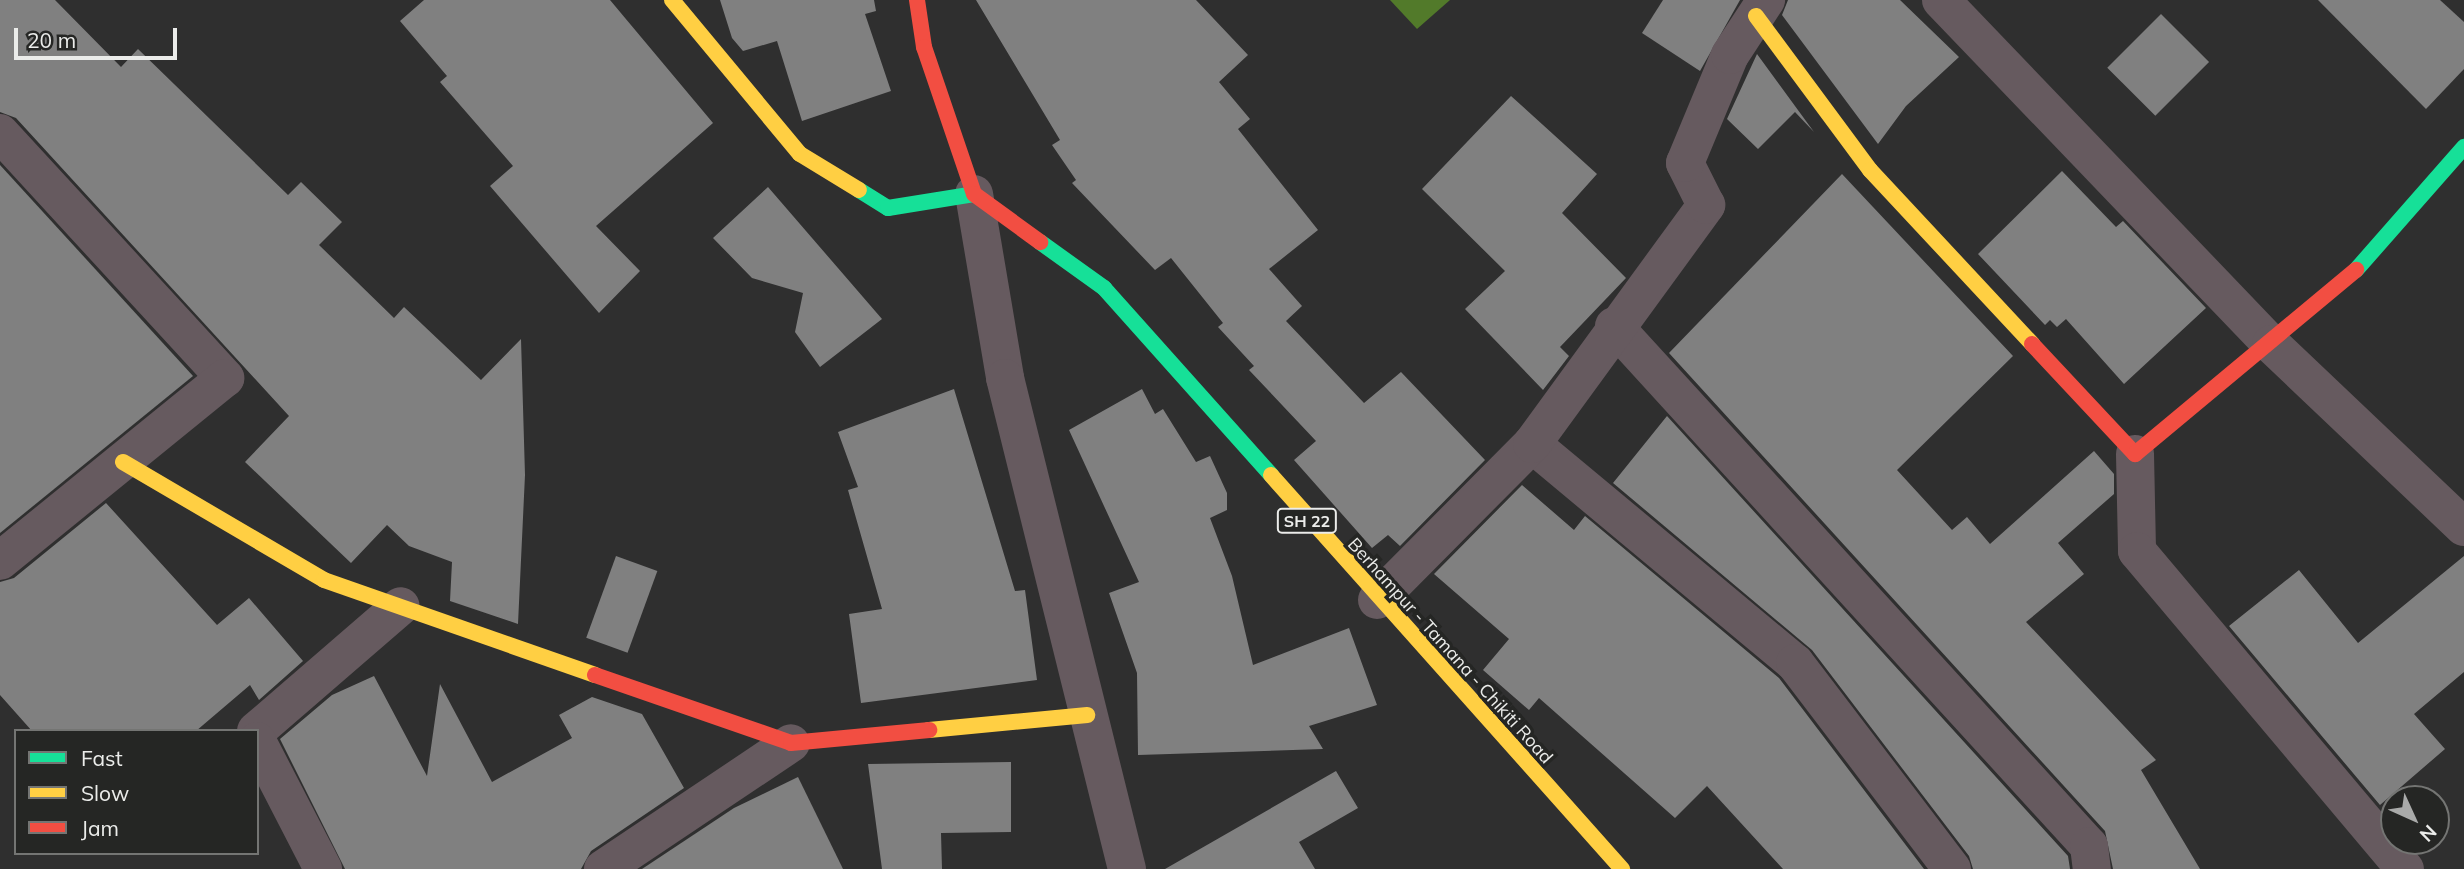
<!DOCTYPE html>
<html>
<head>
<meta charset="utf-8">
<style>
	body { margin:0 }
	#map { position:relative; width:2464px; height:869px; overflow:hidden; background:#2f2f2f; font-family:Mulish,sans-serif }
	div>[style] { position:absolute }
	.water>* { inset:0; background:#527a2a }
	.building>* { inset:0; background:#808080; transform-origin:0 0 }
	.street>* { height:38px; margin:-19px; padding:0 19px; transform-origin:19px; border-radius:19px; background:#665a5f }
	.fast>* { height:16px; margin:-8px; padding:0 8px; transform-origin:8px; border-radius:8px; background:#16e098 }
	.slow>* { height:16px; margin:-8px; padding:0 8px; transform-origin:8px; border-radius:8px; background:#ffcf43 }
	.jam>* { height:16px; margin:-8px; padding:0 8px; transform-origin:8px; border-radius:8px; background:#f24e42 }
	span { translate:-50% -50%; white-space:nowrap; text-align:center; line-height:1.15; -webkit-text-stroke:7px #252624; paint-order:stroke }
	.shield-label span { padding:2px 5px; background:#252624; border:2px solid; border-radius:5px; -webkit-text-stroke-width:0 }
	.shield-label { font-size:16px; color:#ebecea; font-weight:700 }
	.street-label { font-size:18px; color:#ebecea }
	.legend { position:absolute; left:14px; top:729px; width:245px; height:126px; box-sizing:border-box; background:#252624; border:2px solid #747573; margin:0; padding:9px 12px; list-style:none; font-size:21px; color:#ebecea }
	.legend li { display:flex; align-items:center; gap:14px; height:35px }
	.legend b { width:35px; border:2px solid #747573 }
	.north { position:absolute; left:2380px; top:785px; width:70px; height:70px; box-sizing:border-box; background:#252624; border:2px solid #747573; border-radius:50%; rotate:135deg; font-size:19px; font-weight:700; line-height:28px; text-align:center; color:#ebecea }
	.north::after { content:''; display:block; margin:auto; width:24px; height:32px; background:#a9aaa9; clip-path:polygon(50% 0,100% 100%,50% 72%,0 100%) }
	.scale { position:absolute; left:14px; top:28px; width:163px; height:32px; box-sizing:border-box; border:4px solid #ebecea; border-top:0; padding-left:9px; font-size:21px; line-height:24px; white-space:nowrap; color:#ebecea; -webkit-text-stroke:5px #252624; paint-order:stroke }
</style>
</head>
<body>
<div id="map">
	<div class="water">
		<i style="clip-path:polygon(1390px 0,1450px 0,1417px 29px)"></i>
	</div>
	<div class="building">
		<i style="clip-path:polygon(0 0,55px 0,121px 67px,138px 49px,288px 195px,301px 182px,342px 222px,319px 245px,394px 318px,404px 307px,481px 380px,521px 339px,525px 475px,518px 624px,450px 601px,452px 562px,409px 546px,387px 525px,351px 563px,245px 462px,289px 416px,16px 118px,0 112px)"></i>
		<i style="clip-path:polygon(424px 0,610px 0,713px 123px,596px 226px,640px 271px,599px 313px,490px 186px,513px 166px,440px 82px,447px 76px,400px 21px)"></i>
		<i style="clip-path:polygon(720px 0,874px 0,876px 11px,865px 14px,891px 91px,802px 121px,777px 41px,743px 51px,732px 38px)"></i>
		<i style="clip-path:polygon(976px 0,1196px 0,1248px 55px,1219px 82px,1250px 119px,1238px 129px,1318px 230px,1269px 269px,1302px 306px,1286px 321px,1364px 403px,1401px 372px,1485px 460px,1400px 546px,1388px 535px,1372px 548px,1294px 460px,1316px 441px,1249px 370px,1254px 366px,1218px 327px,1223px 323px,1171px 258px,1155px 270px,1072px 183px,1076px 180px,1052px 145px,1060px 140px)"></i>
		<i style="clip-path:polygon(1663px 0,1740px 0,1700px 71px,1642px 33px)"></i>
		<i style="clip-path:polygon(1788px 0,1900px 0,1959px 57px,1906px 106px,1878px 144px,1782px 15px)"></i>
		<i style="clip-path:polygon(2318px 0,2440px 0,2464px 22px,2464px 69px,2426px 109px)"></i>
		<i style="left:2161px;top:14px;width:68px;height:76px;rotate:45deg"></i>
		<i style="clip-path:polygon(1757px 54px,1814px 132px,1795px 112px,1758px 149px,1727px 119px)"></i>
		<i style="clip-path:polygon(1511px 96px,1597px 174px,1562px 213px,1626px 278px,1560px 347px,1569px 356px,1543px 390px,1465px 309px,1505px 271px,1422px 189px)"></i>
		<i style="clip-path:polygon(0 165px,193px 376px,0 533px)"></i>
		<i style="clip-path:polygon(2062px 171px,2116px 227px,2123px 221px,2206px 308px,2124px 384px,2066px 319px,2057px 327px,2050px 320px,2045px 325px,1978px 254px)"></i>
		<i style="clip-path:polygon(1842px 174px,2013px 356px,1897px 470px,1952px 530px,1967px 517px,1990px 544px,2094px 451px,2114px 474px,2114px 494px,2058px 543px,2084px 574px,2026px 622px,2156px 760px,2141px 770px,2200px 869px,2113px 869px,2105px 831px,1669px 353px)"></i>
		<i style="clip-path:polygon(768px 187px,882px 319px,820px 367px,795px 332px,803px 293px,752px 278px,713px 238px)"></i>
		<i style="clip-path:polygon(954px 389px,1015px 591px,1025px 590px,1037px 680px,861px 703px,849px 614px,882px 609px,848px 490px,858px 487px,838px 432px)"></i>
		<i style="clip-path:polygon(1142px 389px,1155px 414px,1163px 409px,1196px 462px,1210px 456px,1227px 493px,1227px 510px,1210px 518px,1232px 576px,1253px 665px,1349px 628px,1377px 705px,1309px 726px,1323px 749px,1138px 755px,1137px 673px,1109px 593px,1139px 582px,1069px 430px)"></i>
		<i style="clip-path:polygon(1667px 416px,2068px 856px,2070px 869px,1973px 869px,1969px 856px,1812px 650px,1613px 483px)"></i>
		<i style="clip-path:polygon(1522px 485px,1574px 530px,1585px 516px,1779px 678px,1924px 869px,1783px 869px,1707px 786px,1675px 818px,1539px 698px,1529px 710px,1483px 670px,1509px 639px,1434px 574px)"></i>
		<i style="clip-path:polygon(106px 503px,217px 625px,249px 598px,303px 661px,259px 700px,250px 685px,196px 731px,32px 731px,0 695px,0 582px,14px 578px)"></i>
		<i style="left:616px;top:556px;width:44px;height:87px;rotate:20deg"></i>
		<i style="clip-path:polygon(2464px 556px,2464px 672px,2414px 714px,2445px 749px,2380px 805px,2229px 626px,2299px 570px,2358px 643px)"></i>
		<i style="clip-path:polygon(374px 676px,427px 776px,440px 684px,492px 782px,572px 738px,559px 715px,592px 697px,642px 714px,684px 788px,591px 851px,581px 869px,345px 869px,280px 739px,332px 695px)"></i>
		<i style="clip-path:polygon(1011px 762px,1011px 832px,941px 833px,942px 869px,882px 869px,868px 764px)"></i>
		<i style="clip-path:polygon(1336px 771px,1358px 808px,1299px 842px,1315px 869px,1165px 869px)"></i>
		<i style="clip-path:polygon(798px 777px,843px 869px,642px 869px,734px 808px)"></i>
	</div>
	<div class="street">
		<i style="left:1941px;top:0;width:477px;rotate:46.2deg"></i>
		<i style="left:2271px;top:344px;width:266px;rotate:43.5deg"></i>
		<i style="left:0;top:133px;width:333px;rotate:47.4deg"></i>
		<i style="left:225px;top:378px;width:290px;rotate:140.9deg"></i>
		<i style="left:974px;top:194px;width:187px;rotate:80.4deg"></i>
		<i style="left:1005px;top:378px;width:506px;rotate:76.05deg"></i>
		<i style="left:1614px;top:326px;width:704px;rotate:47.59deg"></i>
		<i style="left:2089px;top:846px;width:23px;rotate:83deg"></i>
		<i style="left:1532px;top:444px;width:342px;rotate:39.8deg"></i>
		<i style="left:1795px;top:663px;width:259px;rotate:52.7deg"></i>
		<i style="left:2135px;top:454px;width:97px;rotate:88.8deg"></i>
		<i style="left:2137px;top:551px;width:416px;rotate:49.9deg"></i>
		<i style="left:1377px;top:600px;width:220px;rotate:-45.2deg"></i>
		<i style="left:1532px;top:444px;width:296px;rotate:-53.9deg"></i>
		<i style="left:1706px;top:205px;width:47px;rotate:-116.6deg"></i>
		<i style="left:1685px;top:163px;width:117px;rotate:-67.4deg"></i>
		<i style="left:1730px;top:55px;width:66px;rotate:-56.8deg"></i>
		<i style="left:256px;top:731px;width:191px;rotate:-40.8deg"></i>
		<i style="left:257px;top:741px;width:144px;rotate:62.7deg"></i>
		<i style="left:603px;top:869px;width:226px;rotate:-33.8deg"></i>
	</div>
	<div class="fast">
		<i style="left:859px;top:190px;width:34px;rotate:32deg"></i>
		<i style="left:888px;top:208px;width:87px;rotate:-9.2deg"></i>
		<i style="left:1040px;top:242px;width:79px;rotate:35.7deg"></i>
		<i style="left:1104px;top:288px;width:251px;rotate:48.2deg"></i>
		<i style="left:2356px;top:270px;width:164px;rotate:-48.7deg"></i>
	</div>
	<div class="slow">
		<i style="left:672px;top:0;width:200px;rotate:50.3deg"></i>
		<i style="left:800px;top:154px;width:69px;rotate:31.4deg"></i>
		<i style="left:1756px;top:16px;width:192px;rotate:53.5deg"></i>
		<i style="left:1870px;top:170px;width:238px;rotate:47deg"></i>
		<i style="left:123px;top:462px;width:233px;rotate:30.4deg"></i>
		<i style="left:324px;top:580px;width:287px;rotate:19.3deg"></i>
		<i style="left:1271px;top:475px;width:528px;rotate:48.3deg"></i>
		<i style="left:929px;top:730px;width:159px;rotate:-5.4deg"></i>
	</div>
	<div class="jam">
		<i style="left:917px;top:0;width:48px;rotate:81.5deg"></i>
		<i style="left:924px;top:47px;width:155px;rotate:71.2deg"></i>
		<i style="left:974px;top:194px;width:82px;rotate:36deg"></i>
		<i style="left:2032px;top:344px;width:151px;rotate:46.9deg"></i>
		<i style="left:2135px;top:454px;width:288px;rotate:-39.8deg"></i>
		<i style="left:595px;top:675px;width:207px;rotate:19.1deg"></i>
		<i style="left:791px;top:743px;width:139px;rotate:-5.4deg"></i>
	</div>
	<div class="shield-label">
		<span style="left:1307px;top:521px">SH 22</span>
	</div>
	<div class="street-label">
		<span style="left:1450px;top:651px;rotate:48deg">Berhampur - Tamana - Chikiti Road</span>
	</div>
	<ul class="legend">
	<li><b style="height:9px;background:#16e098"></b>Fast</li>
	<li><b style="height:9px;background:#ffcf43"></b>Slow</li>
	<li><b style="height:9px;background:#f24e42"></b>Jam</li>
	</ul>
	<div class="north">N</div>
	<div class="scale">20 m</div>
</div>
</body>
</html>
